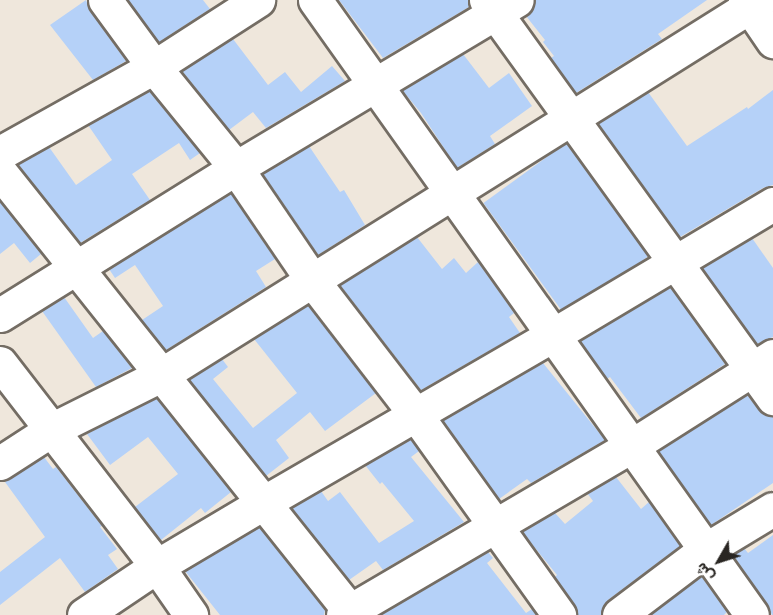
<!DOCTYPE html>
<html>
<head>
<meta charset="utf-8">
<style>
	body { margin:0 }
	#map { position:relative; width:773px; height:615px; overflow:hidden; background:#efe7dc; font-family:Jost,Vazirmatn,sans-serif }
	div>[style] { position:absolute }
	.building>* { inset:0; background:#b5d1f8; transform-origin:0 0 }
	.roads { filter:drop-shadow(2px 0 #746d64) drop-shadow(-2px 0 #746d64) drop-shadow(0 2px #746d64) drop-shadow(0 -2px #746d64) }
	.minor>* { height:33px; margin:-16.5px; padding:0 16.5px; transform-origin:16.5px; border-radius:16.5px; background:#fff }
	span { translate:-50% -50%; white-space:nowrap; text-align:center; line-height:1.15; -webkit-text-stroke:6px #fff; paint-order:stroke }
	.north { position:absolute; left:689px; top:531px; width:60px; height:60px; -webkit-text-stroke:4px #fff; paint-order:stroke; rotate:231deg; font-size:16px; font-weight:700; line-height:24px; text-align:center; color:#292622 }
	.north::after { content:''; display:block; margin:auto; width:21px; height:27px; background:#292622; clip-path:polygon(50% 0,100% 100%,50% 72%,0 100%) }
</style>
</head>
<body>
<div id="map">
	<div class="building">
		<i style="clip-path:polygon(86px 0,90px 11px,126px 61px,93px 80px,50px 25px)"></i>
		<i style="clip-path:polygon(128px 0,203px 0,210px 9px,159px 42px)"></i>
		<i style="clip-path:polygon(339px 0,468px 0,469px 7px,383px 58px)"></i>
		<i style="clip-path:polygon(536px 0,707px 0,658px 34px,662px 39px,576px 93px,551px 58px,554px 56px,543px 42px,545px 40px,526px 16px,533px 10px)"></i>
		<i style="clip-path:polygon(233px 39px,268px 85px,285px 72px,301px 92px,332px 66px,345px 81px,266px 128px,253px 112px,229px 130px,182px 71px)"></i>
		<i style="clip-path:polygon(463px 54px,489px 88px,509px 73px,532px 106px,490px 136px,495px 144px,457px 168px,421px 113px,402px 90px)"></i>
		<i style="clip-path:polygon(773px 90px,773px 185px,763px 188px,680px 237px,598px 123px,648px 92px,687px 146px,747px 107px,748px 109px)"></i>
		<i style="clip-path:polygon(149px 91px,200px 153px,190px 160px,179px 143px,132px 174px,150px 200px,80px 243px,18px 164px,49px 147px,76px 185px,112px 160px,88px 125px)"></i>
		<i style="left:566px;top:143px;width:140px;height:102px;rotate:54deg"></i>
		<i style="clip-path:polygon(309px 146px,340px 192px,344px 190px,365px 225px,318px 255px,263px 174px)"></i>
		<i style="clip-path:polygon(231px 193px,275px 259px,256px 271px,266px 287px,166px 350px,142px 320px,163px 306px,135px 265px,115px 278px,109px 269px)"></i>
		<i style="clip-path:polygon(0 202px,41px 254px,30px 263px,14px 243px,0 254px)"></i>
		<i style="clip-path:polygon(417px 237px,442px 269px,454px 258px,466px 273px,478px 262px,514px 313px,509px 317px,520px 333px,421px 390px,340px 285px)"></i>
		<i style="clip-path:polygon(752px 238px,773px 268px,773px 337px,757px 344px,702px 268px)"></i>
		<i style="clip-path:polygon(670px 287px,725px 364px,641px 418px,610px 377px,607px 379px,580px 341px)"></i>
		<i style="clip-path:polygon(64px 297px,93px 338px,103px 331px,132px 368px,96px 387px,42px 311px)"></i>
		<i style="clip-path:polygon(308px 305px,376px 393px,325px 431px,310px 412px,276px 440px,289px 458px,266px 476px,189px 379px,222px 359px,228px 367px,213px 379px,253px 428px,297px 393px,254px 339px)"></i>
		<i style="clip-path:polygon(543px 363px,605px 440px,531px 483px,527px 479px,499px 499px,443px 420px)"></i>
		<i style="clip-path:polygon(747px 395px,758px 409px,773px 416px,773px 483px,711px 525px,658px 451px)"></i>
		<i style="clip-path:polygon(156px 398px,231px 492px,205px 513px,201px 508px,161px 540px,135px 507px,178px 474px,148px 437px,110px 465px,87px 434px)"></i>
		<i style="clip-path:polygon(410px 439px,419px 451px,411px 457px,464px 522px,383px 570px,376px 561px,349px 580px,292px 508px,321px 491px,328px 501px,340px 492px,379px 543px,414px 521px,382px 482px,380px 484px,365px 465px)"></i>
		<i style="clip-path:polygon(44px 457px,53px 469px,56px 467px,102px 526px,100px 527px,117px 549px,108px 555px,118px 569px,85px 592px,60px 558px,0 605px,0 572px,45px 537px,5px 482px)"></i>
		<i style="clip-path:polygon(616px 477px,641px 509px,649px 502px,680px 546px,608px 600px,601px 615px,577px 615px,574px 604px,555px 577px,557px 575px,522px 532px,555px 513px,565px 524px,593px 501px,587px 493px)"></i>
		<i style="clip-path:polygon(259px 527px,325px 610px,324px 615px,220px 615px,185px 571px)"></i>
		<i style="clip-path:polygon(773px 535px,773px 615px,772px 615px,767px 604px,733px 555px,744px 548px,748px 553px)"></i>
		<i style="clip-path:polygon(488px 552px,493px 558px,487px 563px,526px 613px,532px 609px,536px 615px,380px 615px)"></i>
		<i style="clip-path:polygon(701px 576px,727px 612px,724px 615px,650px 615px)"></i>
	</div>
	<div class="roads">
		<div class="minor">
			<i style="left:105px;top:0;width:83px;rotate:53.8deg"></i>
			<i style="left:154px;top:67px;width:130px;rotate:50.9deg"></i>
			<i style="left:236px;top:168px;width:135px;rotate:55.8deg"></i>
			<i style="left:312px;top:280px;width:170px;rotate:52.4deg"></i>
			<i style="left:416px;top:415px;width:246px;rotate:54.4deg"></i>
			<i style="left:315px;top:0;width:754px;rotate:54.6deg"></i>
			<i style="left:486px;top:0;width:491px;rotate:54.2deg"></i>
			<i style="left:745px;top:0;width:50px;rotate:55.7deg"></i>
			<i style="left:0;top:153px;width:176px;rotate:-29.2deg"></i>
			<i style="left:154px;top:67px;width:124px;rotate:-32.8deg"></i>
			<i style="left:0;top:172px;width:566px;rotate:51.45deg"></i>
			<i style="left:0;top:315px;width:278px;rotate:-31.9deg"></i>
			<i style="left:236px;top:168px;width:327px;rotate:-30.9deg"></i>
			<i style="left:0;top:363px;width:257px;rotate:52.3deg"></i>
			<i style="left:157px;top:566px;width:60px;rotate:55.2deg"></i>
			<i style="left:0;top:463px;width:61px;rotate:-32.9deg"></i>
			<i style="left:51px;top:430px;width:123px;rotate:-26.6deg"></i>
			<i style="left:161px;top:375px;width:707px;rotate:-32.05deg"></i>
			<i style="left:84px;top:615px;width:88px;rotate:-33.9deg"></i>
			<i style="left:157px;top:566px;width:123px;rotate:-30.7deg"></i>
			<i style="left:263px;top:503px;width:337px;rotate:-30.1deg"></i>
			<i style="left:555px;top:334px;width:254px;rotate:-30.8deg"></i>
			<i style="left:343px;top:615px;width:336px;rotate:-30.4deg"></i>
			<i style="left:633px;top:445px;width:166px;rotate:-32.4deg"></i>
			<i style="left:619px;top:615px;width:108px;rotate:-37.1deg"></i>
			<i style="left:705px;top:550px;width:79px;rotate:-31.1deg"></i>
		</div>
	</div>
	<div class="north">ش</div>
</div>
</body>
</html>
